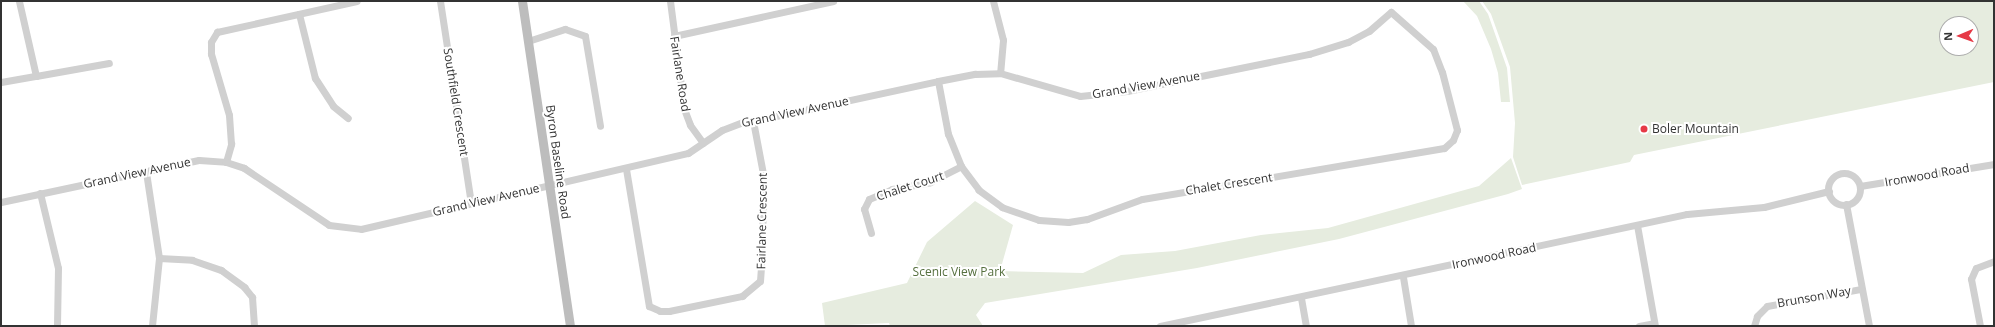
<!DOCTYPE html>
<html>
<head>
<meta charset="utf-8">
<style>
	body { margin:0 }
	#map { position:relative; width:1995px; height:327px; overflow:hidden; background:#fff; font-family:"Open Sans",sans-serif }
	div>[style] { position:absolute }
	.green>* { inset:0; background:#e6ecdf }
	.minor>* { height:7px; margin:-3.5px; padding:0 3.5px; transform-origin:3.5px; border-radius:3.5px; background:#d0d0d0 }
	.minor>.ring { margin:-3.5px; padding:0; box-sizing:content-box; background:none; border:7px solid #d0d0d0; border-radius:50% }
	.secondary>* { height:9px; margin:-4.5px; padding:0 4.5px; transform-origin:4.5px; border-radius:4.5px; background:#bdbdbd }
	.dots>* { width:11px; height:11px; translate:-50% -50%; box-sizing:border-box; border:2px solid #fff; border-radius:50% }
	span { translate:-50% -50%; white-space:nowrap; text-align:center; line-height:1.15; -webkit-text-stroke:4px #fff; paint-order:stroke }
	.street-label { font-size:12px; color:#333 }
	.poi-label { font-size:12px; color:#333 }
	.left { translate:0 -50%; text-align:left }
	.park-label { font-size:12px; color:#56703f }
	.frame { position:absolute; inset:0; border:2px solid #333; pointer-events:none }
	.north { position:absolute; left:1939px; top:16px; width:40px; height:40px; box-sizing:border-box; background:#fff; border:1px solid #adadad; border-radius:50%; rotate:268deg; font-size:11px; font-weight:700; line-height:16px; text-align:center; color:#333 }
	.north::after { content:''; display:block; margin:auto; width:14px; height:18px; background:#e63946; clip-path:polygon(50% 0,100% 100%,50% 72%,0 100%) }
</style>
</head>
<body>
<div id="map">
	<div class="green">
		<i style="clip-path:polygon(1463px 1px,1479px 1px,1488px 14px,1507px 68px,1510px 102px,1501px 102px,1498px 73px,1491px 49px,1477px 16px)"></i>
		<i style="clip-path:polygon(evenodd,1482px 1px,1994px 1px,1994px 82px,1634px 155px,1630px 162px,1522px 185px,1513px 157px,1515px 123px,1510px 67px,1491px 14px,1482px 1px,1947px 24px,1971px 24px,1971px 48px,1947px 48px,1947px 24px)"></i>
		<i style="clip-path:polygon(1511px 158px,1522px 189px,1508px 194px,1339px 239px,1197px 268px,985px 303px,976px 315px,983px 326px,890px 326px,889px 323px,825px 326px,822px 303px,907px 283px,927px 242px,975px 201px,1013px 225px,1000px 271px,1083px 273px,1121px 255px,1175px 251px,1261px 235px,1328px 228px,1479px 186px)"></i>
	</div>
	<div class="minor">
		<i style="left:440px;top:1px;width:204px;rotate:81.3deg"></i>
		<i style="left:670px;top:1px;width:109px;rotate:82.6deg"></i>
		<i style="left:684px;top:109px;width:17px;rotate:69deg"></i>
		<i style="left:690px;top:125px;width:22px;rotate:54deg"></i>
		<i style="left:993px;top:1px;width:40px;rotate:75.6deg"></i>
		<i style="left:1003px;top:40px;width:33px;rotate:95deg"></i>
		<i style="left:299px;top:14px;width:66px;rotate:76deg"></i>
		<i style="left:315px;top:78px;width:33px;rotate:57deg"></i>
		<i style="left:333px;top:106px;width:19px;rotate:39deg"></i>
		<i style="left:674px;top:36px;width:163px;rotate:-12.4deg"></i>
		<i style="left:528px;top:41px;width:39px;rotate:-18deg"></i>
		<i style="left:565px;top:29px;width:21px;rotate:19deg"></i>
		<i style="left:585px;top:36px;width:91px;rotate:80.5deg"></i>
		<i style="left:36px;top:76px;width:74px;rotate:-10.1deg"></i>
		<i style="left:1px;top:82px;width:36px;rotate:-10deg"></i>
		<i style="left:36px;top:76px;width:77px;rotate:-102.8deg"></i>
		<i style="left:226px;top:162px;width:19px;rotate:-74deg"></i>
		<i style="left:231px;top:144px;width:29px;rotate:-94deg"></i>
		<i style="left:229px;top:115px;width:64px;rotate:-106.4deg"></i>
		<i style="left:211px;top:54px;width:12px;rotate:-90deg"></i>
		<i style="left:211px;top:42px;width:12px;rotate:-59deg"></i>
		<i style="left:217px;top:32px;width:143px;rotate:-12.5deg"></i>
		<i style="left:626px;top:169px;width:139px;rotate:80.5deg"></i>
		<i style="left:649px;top:306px;width:12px;rotate:24deg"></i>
		<i style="left:660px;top:311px;width:9px"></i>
		<i style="left:669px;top:311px;width:75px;rotate:-11.6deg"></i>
		<i style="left:742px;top:296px;width:23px;rotate:-40deg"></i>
		<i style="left:760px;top:281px;width:15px;rotate:-86deg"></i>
		<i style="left:761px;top:266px;width:87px;rotate:-88deg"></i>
		<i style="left:764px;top:179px;width:59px;rotate:-100.7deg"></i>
		<i style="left:146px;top:172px;width:87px;rotate:81.4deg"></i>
		<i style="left:159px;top:258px;width:68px;rotate:95.9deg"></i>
		<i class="ring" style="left:1828px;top:173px;width:25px;height:25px"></i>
		<i style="left:1860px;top:186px;width:136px;rotate:-9.3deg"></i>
		<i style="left:40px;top:193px;width:77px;rotate:76.5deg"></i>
		<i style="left:58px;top:268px;width:58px;rotate:91deg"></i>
		<i style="left:1px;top:202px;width:202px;rotate:-12deg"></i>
		<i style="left:199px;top:160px;width:27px;rotate:4deg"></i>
		<i style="left:226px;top:162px;width:19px;rotate:18deg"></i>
		<i style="left:244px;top:168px;width:102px;rotate:33.8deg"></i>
		<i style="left:329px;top:225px;width:32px;rotate:7deg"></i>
		<i style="left:361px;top:229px;width:336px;rotate:-13.1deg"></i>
		<i style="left:688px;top:153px;width:41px;rotate:-34.1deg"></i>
		<i style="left:722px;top:130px;width:22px;rotate:-21deg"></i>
		<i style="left:743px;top:122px;width:10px;rotate:-6deg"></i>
		<i style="left:753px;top:121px;width:189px;rotate:-12.2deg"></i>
		<i style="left:938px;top:81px;width:38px;rotate:-11deg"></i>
		<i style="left:975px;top:74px;width:25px;rotate:-2deg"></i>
		<i style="left:1000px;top:73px;width:83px;rotate:16deg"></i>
		<i style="left:1080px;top:96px;width:47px;rotate:-6.1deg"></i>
		<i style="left:1127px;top:91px;width:186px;rotate:-11.5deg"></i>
		<i style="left:1309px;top:54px;width:41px;rotate:-17.1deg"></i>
		<i style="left:1348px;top:42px;width:24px;rotate:-28deg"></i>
		<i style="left:1369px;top:31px;width:29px;rotate:-41deg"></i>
		<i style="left:1391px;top:12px;width:56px;rotate:41.4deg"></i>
		<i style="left:1433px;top:49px;width:25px;rotate:69deg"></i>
		<i style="left:1442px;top:72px;width:60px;rotate:75.5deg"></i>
		<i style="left:1457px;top:130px;width:11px;rotate:112deg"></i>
		<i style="left:1453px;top:140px;width:12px;rotate:138deg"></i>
		<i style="left:1444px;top:148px;width:306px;rotate:170.4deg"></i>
		<i style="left:1142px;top:199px;width:59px;rotate:160deg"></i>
		<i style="left:1087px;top:219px;width:19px;rotate:171deg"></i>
		<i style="left:1068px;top:222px;width:29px;rotate:-176deg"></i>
		<i style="left:1039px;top:220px;width:39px;rotate:-161deg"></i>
		<i style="left:1002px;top:207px;width:29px;rotate:-144deg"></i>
		<i style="left:979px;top:190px;width:30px;rotate:-127deg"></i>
		<i style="left:961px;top:166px;width:35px;rotate:-112deg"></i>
		<i style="left:948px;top:134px;width:54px;rotate:-100.7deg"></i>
		<i style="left:1846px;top:204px;width:124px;rotate:79.3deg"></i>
		<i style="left:1637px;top:225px;width:103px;rotate:79.9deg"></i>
		<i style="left:871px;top:233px;width:25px;rotate:-106deg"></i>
		<i style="left:864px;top:209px;width:11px;rotate:-63deg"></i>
		<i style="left:869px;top:199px;width:25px;rotate:-23deg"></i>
		<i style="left:892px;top:189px;width:39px;rotate:-10deg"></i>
		<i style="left:930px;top:182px;width:35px;rotate:-27deg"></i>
		<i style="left:159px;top:258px;width:33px;rotate:3deg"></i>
		<i style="left:192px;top:260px;width:31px;rotate:19deg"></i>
		<i style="left:221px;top:270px;width:29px;rotate:36deg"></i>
		<i style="left:244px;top:287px;width:13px;rotate:51deg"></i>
		<i style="left:252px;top:297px;width:29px;rotate:86deg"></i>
		<i style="left:1403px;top:277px;width:50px;rotate:80.7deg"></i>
		<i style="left:1301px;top:298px;width:28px;rotate:80deg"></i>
		<i style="left:1160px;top:326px;width:539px;rotate:-12deg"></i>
		<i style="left:1687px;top:214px;width:77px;rotate:-5.2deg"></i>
		<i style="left:1764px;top:207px;width:67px;rotate:-13.8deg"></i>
		<i style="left:1639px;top:326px;width:15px;rotate:-11deg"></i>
		<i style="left:1754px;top:326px;width:10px;rotate:-73deg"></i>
		<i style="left:1757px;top:316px;width:14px;rotate:-45deg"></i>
		<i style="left:1767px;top:306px;width:96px;rotate:-10.3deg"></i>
		<i style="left:1980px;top:326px;width:48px;rotate:-100.8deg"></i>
		<i style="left:1971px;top:279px;width:12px;rotate:-66deg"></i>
		<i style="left:1976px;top:268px;width:19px;rotate:-21deg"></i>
	</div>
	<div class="secondary">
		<i style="left:522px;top:1px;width:329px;rotate:81.6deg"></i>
	</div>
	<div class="dots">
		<i style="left:1644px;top:129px;background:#e63946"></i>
	</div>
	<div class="street-label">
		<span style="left:680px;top:74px;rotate:81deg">Fairlane Road</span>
		<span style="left:1146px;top:85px;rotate:-10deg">Grand View Avenue</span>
		<span style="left:456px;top:102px;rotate:81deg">Southfield Crescent</span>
		<span style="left:795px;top:112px;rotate:-12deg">Grand View Avenue</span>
		<span style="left:558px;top:162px;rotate:82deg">Byron Baseline Road</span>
		<span style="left:137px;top:173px;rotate:-12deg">Grand View Avenue</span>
		<span style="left:1927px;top:175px;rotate:-10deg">Ironwood Road</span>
		<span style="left:1229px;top:184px;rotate:-9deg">Chalet Crescent</span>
		<span style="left:910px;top:186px;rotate:-18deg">Chalet Court</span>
		<span style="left:486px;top:200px;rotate:-13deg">Grand View Avenue</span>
		<span style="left:762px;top:221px;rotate:-89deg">Fairlane Crescent</span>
		<span style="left:1494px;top:256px;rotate:-12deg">Ironwood Road</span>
		<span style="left:1814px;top:297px;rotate:-10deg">Brunson Way</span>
	</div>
	<div class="poi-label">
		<span class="left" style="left:1652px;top:129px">Boler Mountain</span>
	</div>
	<div class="park-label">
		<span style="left:959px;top:272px">Scenic View Park</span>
	</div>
	<div class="frame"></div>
	<div class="north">N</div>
</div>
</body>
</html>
